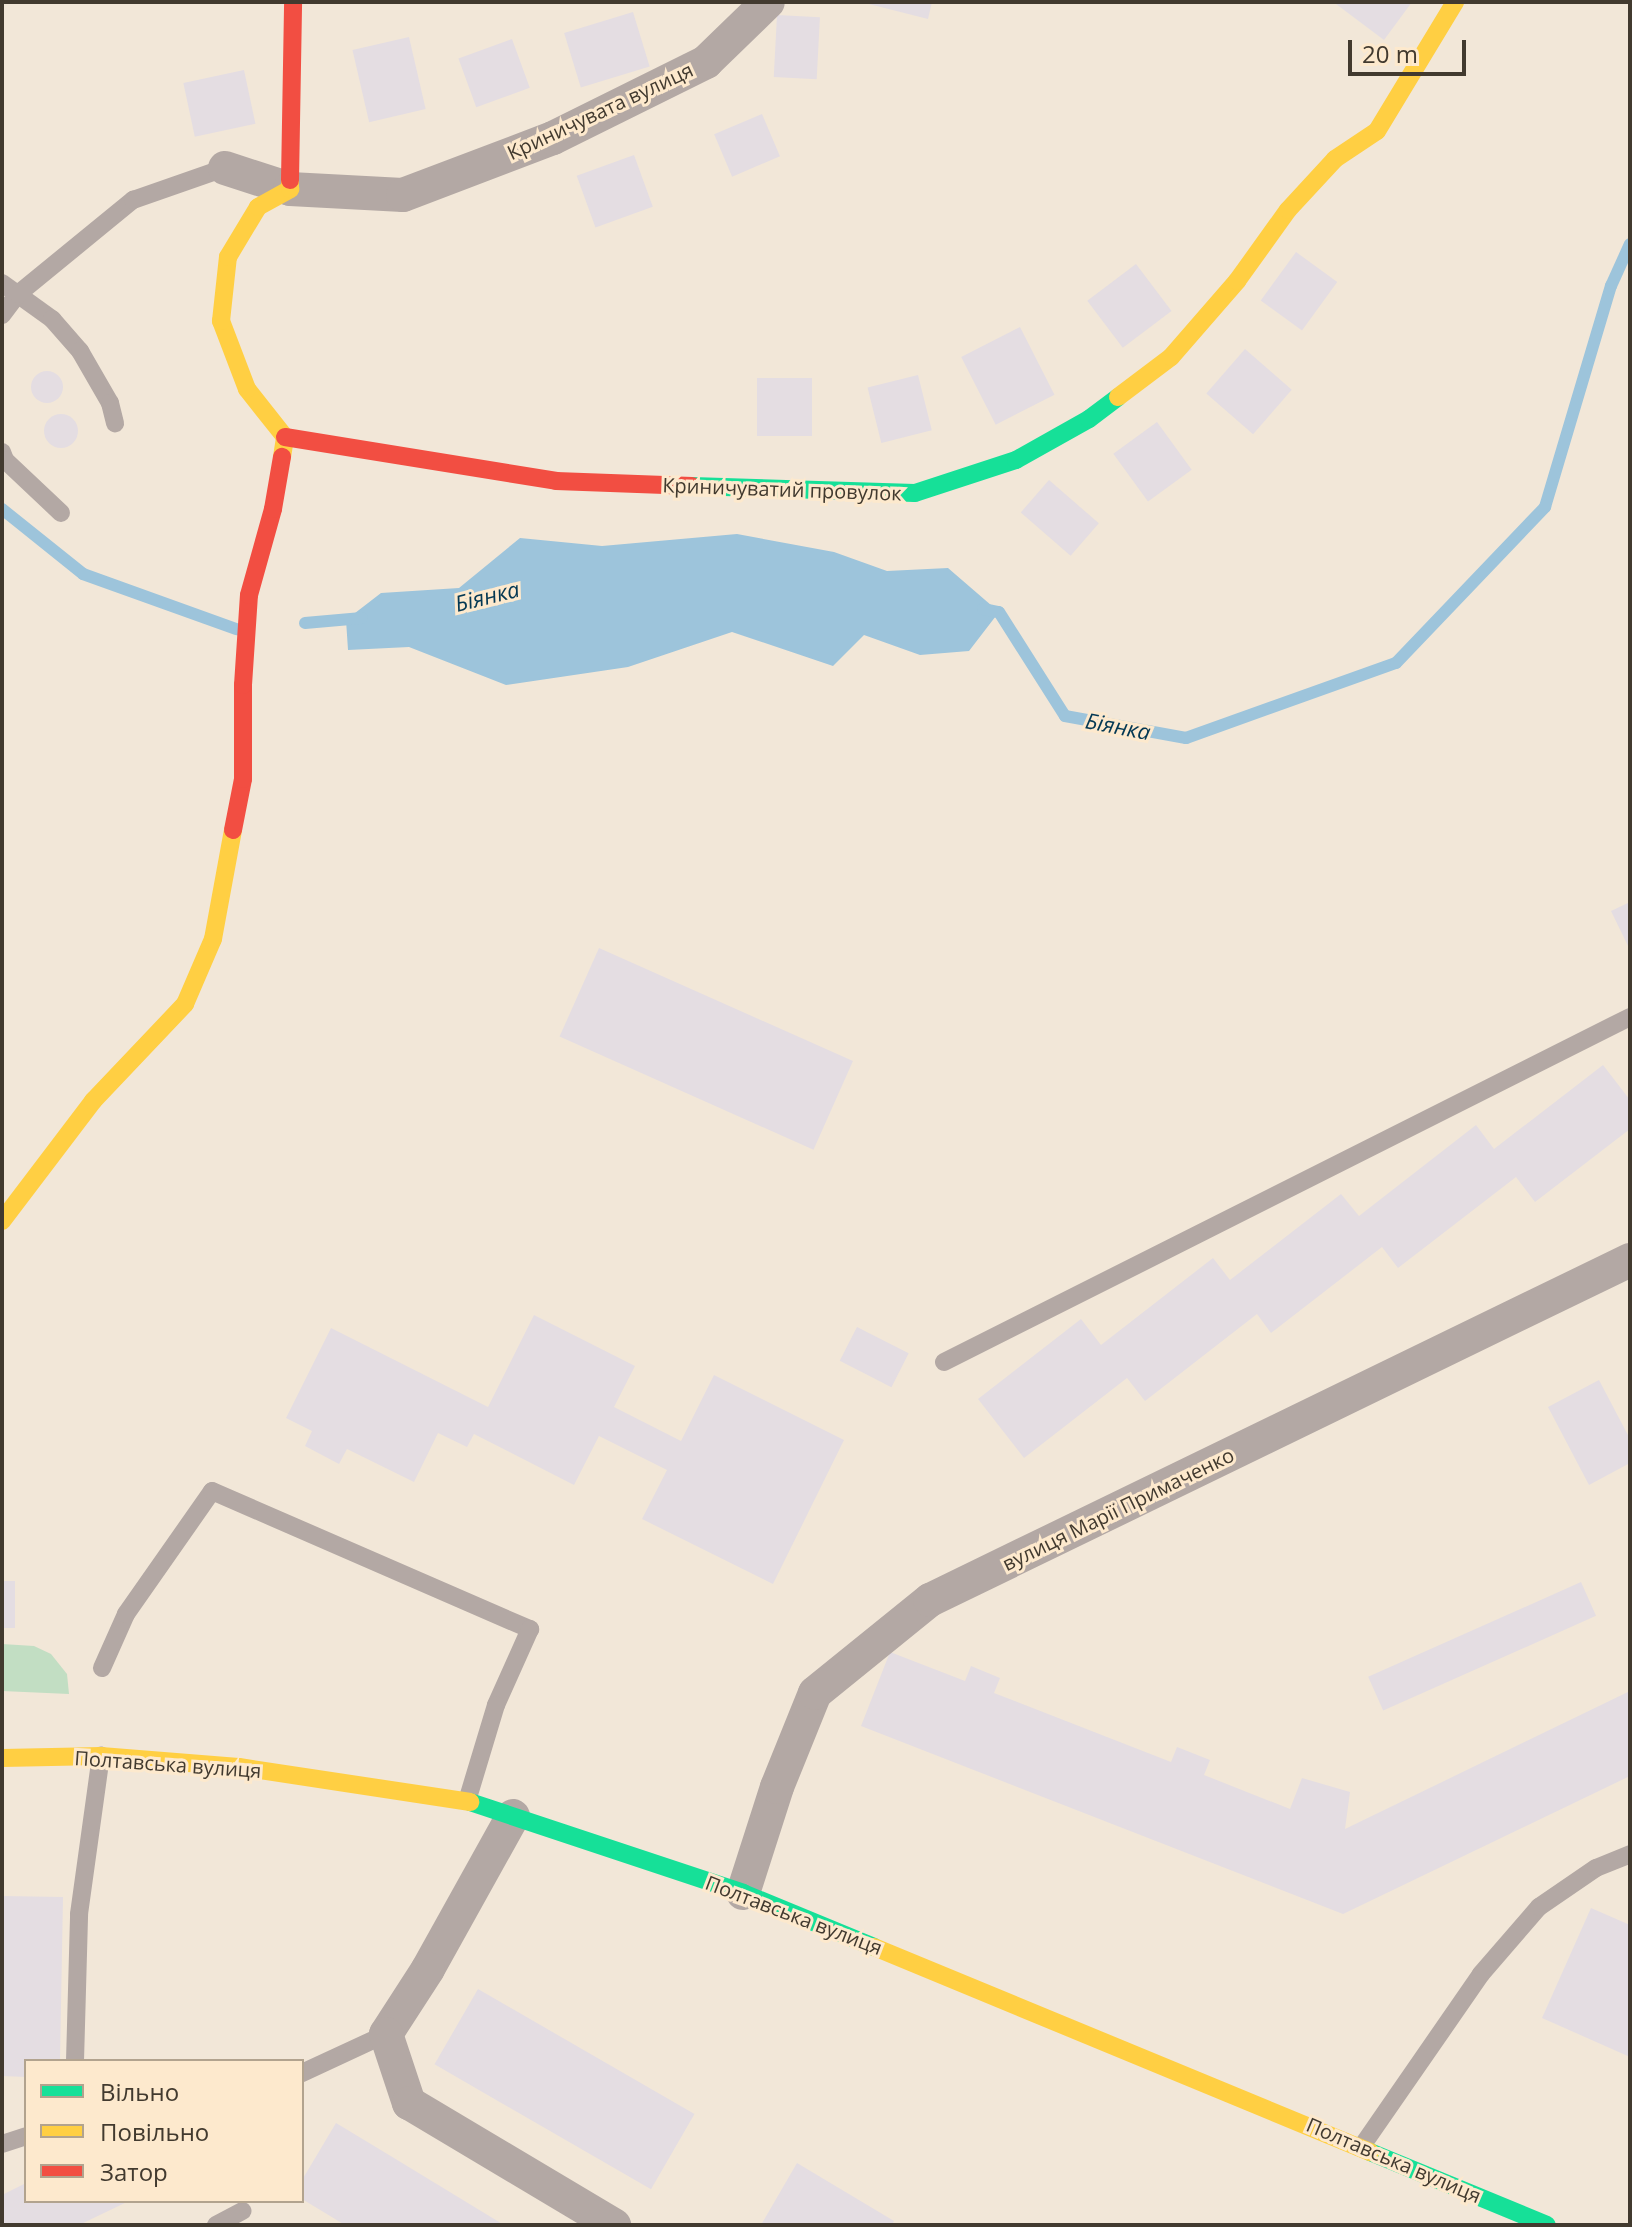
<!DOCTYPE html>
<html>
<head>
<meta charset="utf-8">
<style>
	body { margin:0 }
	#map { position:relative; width:1632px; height:2227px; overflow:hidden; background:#f2e7d8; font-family:"Open Sans",sans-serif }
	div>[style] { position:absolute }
	.green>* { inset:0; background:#c2dec3 }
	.water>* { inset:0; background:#9dc4db }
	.stream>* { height:12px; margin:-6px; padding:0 6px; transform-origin:6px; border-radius:6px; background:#9dc4db }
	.building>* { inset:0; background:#e4dde2; transform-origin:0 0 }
	.round { border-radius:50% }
	.lane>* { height:18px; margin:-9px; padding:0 9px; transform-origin:9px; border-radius:9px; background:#b3a8a4 }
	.street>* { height:34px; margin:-17px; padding:0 17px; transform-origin:17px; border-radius:17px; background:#b3a8a4 }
	.fast>* { height:18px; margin:-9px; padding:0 9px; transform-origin:9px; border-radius:9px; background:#16e098 }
	.slow>* { height:18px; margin:-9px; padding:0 9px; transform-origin:9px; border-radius:9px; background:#ffcf43 }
	.jam>* { height:18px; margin:-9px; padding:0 9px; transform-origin:9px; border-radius:9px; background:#f24e42 }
	span { translate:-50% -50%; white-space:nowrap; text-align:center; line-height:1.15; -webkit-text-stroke:6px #fde9cd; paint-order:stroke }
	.street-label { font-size:20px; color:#423a2f }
	.water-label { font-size:22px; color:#043853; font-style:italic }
	.frame { position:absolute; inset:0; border:4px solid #423a2f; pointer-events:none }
	.legend { position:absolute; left:24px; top:2059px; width:280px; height:144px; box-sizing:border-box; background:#fde9cd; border:2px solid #b2a38e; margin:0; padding:10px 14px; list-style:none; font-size:24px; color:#423a2f }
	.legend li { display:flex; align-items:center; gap:16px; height:40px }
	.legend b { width:40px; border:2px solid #b2a38e }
	.scale { position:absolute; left:1348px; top:40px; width:118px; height:36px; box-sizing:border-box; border:4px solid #423a2f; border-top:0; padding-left:10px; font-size:24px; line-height:28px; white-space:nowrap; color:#423a2f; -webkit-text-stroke:6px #fde9cd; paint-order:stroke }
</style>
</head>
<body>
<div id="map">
	<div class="green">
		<i style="clip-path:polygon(2px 1644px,34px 1646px,51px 1654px,67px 1674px,69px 1694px,2px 1691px)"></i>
	</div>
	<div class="water">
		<i style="clip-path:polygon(737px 534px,834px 552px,887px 571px,948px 568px,999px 612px,969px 651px,920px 655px,864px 635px,833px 666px,732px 632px,628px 667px,506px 685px,409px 647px,348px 650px,346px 620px,381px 593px,459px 588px,520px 538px,602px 546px)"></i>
	</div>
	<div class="stream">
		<i style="left:2px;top:509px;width:104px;rotate:38.7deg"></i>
		<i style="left:83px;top:574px;width:163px;rotate:19.8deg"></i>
		<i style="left:983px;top:609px;width:16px;rotate:11deg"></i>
		<i style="left:999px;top:612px;width:123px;rotate:57.6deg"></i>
		<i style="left:1065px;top:716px;width:123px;rotate:10.3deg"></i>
		<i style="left:1186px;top:738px;width:223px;rotate:-19.7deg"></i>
		<i style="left:1396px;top:663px;width:216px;rotate:-46.3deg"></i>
		<i style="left:1545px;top:507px;width:231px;rotate:-73.4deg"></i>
		<i style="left:1611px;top:286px;width:46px;rotate:-65.7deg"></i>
		<i style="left:305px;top:623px;width:57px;rotate:-5deg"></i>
	</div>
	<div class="building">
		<i style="clip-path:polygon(861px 2px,932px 2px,928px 19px)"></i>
		<i style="clip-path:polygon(1337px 2px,1412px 2px,1384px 40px,1336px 4px)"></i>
		<i style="left:633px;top:12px;width:57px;height:72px;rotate:73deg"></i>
		<i style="left:777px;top:15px;width:43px;height:62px;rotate:3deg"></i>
		<i style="left:409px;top:37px;width:74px;height:58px;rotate:77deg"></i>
		<i style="left:512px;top:39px;width:52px;height:57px;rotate:70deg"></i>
		<i style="left:244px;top:70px;width:55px;height:62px;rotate:78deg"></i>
		<i style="left:762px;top:114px;width:46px;height:52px;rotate:67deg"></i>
		<i style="left:634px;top:155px;width:55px;height:61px;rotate:70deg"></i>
		<i style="left:1296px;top:252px;width:51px;height:60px;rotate:36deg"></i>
		<i style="left:1136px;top:264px;width:59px;height:61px;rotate:53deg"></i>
		<i style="left:1020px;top:327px;width:76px;height:66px;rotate:63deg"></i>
		<i style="left:1245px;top:349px;width:62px;height:59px;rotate:41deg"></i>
		<i class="round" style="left:31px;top:371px;width:32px;height:32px"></i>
		<i style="left:918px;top:375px;width:57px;height:52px;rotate:76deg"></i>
		<i style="left:757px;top:378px;width:55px;height:58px"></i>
		<i class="round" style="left:44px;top:414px;width:34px;height:34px"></i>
		<i style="left:1157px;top:422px;width:59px;height:54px;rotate:54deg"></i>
		<i style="left:1049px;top:480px;width:66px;height:43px;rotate:41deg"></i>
		<i style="clip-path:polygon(1630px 902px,1630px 950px,1611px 911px)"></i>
		<i style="left:599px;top:948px;width:278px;height:97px;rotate:24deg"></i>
		<i style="clip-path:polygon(1603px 1065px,1630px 1100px,1630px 1129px,1535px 1202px,1516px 1177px,1398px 1268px,1382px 1247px,1271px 1333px,1257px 1314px,1145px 1401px,1127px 1378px,1024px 1458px,978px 1399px,1081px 1319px,1101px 1345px,1213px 1258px,1230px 1280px,1341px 1194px,1359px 1216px,1476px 1125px,1494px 1149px)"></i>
		<i style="clip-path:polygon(534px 1315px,635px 1366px,614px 1407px,681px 1441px,714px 1375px,844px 1440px,773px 1584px,642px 1519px,667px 1470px,599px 1436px,574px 1485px,474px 1434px,467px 1447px,438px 1433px,414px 1482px,347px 1449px,339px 1464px,305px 1446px,312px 1431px,286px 1418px,331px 1328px,488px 1407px)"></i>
		<i style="left:857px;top:1327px;width:58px;height:38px;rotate:27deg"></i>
		<i style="clip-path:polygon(1599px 1380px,1630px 1439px,1630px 1463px,1589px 1485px,1548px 1407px)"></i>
		<i style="left:2px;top:1581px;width:13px;height:47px"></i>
		<i style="left:1581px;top:1582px;width:37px;height:233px;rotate:66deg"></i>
		<i style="clip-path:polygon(890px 1652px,965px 1681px,971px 1666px,1000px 1678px,994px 1693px,1171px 1762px,1177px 1747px,1210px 1760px,1204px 1775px,1290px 1809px,1302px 1778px,1350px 1792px,1345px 1829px,1630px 1691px,1630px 1776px,1343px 1914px,861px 1726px)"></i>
		<i style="clip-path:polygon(2px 1896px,63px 1897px,60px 2061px,26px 2061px,26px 2077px,2px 2076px)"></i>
		<i style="clip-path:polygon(1591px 1908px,1630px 1925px,1630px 2057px,1542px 2018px)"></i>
		<i style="left:478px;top:1989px;width:250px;height:87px;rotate:30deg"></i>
		<i style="clip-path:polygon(336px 2123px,389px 2155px,504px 2225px,345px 2225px,302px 2199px,302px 2180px)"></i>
		<i style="clip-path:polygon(797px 2163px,894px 2221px,892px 2225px,761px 2225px)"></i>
		<i style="clip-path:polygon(26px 2183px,26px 2201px,129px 2201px,79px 2225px,2px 2225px,2px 2195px)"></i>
	</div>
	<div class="lane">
		<i style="left:2px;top:283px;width:62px;rotate:35.8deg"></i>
		<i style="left:52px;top:319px;width:43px;rotate:48.8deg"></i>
		<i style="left:80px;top:351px;width:60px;rotate:60deg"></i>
		<i style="left:110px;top:403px;width:21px;rotate:76deg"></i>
		<i style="left:2px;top:315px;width:26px;rotate:-53deg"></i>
		<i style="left:18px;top:294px;width:149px;rotate:-39.3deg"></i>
		<i style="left:133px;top:200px;width:97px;rotate:-19.2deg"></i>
		<i style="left:2px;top:452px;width:9px;rotate:69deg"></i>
		<i style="left:5px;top:460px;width:77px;rotate:43.4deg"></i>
		<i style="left:944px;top:1362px;width:768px;rotate:-26.7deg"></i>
		<i style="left:102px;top:1668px;width:59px;rotate:-66deg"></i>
		<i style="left:126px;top:1614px;width:150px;rotate:-55deg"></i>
		<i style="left:212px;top:1491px;width:347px;rotate:23.5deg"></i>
		<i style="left:530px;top:1629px;width:83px;rotate:114.1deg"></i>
		<i style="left:496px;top:1705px;width:100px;rotate:106.8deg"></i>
		<i style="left:75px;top:2061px;width:147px;rotate:-88.4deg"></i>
		<i style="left:79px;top:1914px;width:160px;rotate:-82.1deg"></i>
		<i style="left:302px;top:2073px;width:93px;rotate:-24.9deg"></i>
		<i style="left:2px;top:2144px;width:25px;rotate:-18deg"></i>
		<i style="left:1362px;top:2146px;width:209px;rotate:-55.3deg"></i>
		<i style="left:1481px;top:1974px;width:89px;rotate:-49.1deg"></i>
		<i style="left:1539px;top:1907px;width:69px;rotate:-34.4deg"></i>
		<i style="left:1596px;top:1868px;width:37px;rotate:-22deg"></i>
		<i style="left:216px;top:2225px;width:30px;rotate:-28deg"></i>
	</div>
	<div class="street">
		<i style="left:225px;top:168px;width:68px;rotate:17.9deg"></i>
		<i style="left:290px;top:189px;width:113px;rotate:3deg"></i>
		<i style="left:403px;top:195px;width:160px;rotate:-20.8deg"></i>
		<i style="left:553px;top:138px;width:171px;rotate:-26.4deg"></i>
		<i style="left:706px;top:62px;width:86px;rotate:-44.1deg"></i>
		<i style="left:513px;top:1816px;width:175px;rotate:119.1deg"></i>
		<i style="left:428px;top:1969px;width:77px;rotate:122.9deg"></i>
		<i style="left:386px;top:2034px;width:73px;rotate:71.6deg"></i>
		<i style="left:409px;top:2103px;width:239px;rotate:30.8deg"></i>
		<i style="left:743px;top:1893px;width:111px;rotate:-72.2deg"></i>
		<i style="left:777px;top:1787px;width:101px;rotate:-68deg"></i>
		<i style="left:815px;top:1693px;width:148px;rotate:-39deg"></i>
		<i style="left:930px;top:1600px;width:778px;rotate:-25.91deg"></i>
	</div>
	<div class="fast">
		<i style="left:692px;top:486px;width:223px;rotate:1.8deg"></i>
		<i style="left:915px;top:493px;width:106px;rotate:-18.1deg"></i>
		<i style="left:1016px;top:460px;width:84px;rotate:-29.3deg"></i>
		<i style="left:1089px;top:419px;width:36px;rotate:-37deg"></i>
		<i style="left:470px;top:1802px;width:288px;rotate:18.4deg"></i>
		<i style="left:743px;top:1893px;width:142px;rotate:22.4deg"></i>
		<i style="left:1370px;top:2152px;width:191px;rotate:22.4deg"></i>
	</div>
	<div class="slow">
		<i style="left:1118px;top:397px;width:66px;rotate:-37deg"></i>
		<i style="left:1171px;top:357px;width:101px;rotate:-49deg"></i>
		<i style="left:1237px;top:281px;width:87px;rotate:-54.3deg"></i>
		<i style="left:1288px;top:210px;width:69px;rotate:-47.3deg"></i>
		<i style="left:1335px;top:159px;width:50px;rotate:-33.7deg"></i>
		<i style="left:1377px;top:131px;width:151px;rotate:-58.8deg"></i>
		<i style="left:282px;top:457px;width:20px;rotate:-81deg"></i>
		<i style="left:285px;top:437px;width:61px;rotate:-128.4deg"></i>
		<i style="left:247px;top:389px;width:73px;rotate:-110.9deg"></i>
		<i style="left:221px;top:321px;width:64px;rotate:-83.8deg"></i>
		<i style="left:228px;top:257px;width:58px;rotate:-59deg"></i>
		<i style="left:258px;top:207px;width:37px;rotate:-29deg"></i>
		<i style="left:290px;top:189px;width:9px;rotate:-90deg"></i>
		<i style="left:2px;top:1221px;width:151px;rotate:-52.8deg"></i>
		<i style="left:93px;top:1101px;width:134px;rotate:-46.5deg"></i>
		<i style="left:185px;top:1004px;width:71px;rotate:-66.7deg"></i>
		<i style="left:213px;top:939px;width:111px;rotate:-79.6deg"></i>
		<i style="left:2px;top:1758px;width:99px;rotate:-1.2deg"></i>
		<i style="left:101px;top:1756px;width:138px;rotate:4.6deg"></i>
		<i style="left:239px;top:1767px;width:234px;rotate:8.6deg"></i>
		<i style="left:874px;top:1947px;width:537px;rotate:22.46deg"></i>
	</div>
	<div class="jam">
		<i style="left:290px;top:180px;width:178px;rotate:-89deg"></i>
		<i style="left:285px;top:437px;width:275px;rotate:9.2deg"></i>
		<i style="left:556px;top:481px;width:136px;rotate:2.1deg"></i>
		<i style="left:233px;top:830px;width:52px;rotate:-78.9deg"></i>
		<i style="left:243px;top:779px;width:94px;rotate:-90deg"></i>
		<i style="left:243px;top:685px;width:90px;rotate:-86.2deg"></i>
		<i style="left:249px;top:595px;width:89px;rotate:-74.4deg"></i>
		<i style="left:273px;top:509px;width:53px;rotate:-80.2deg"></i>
	</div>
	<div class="street-label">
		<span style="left:600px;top:111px;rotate:-25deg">Криничувата вулиця</span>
		<span style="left:782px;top:489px;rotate:2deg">Криничуватий провулок</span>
		<span style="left:1118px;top:1509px;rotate:-26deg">вулиця Марії Примаченко</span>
		<span style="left:168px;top:1764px;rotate:4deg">Полтавська вулиця</span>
		<span style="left:794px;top:1915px;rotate:21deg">Полтавська вулиця</span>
		<span style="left:1394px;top:2160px;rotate:23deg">Полтавська вулиця</span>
	</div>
	<div class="water-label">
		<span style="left:487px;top:596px;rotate:-14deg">Біянка</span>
		<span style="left:1118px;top:726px;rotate:11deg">Біянка</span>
	</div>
	<div class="frame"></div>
	<ul class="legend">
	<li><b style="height:10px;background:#16e098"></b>Вільно</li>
	<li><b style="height:10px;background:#ffcf43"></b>Повільно</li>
	<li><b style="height:10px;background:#f24e42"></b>Затор</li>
	</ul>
	<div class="scale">20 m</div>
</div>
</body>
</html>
